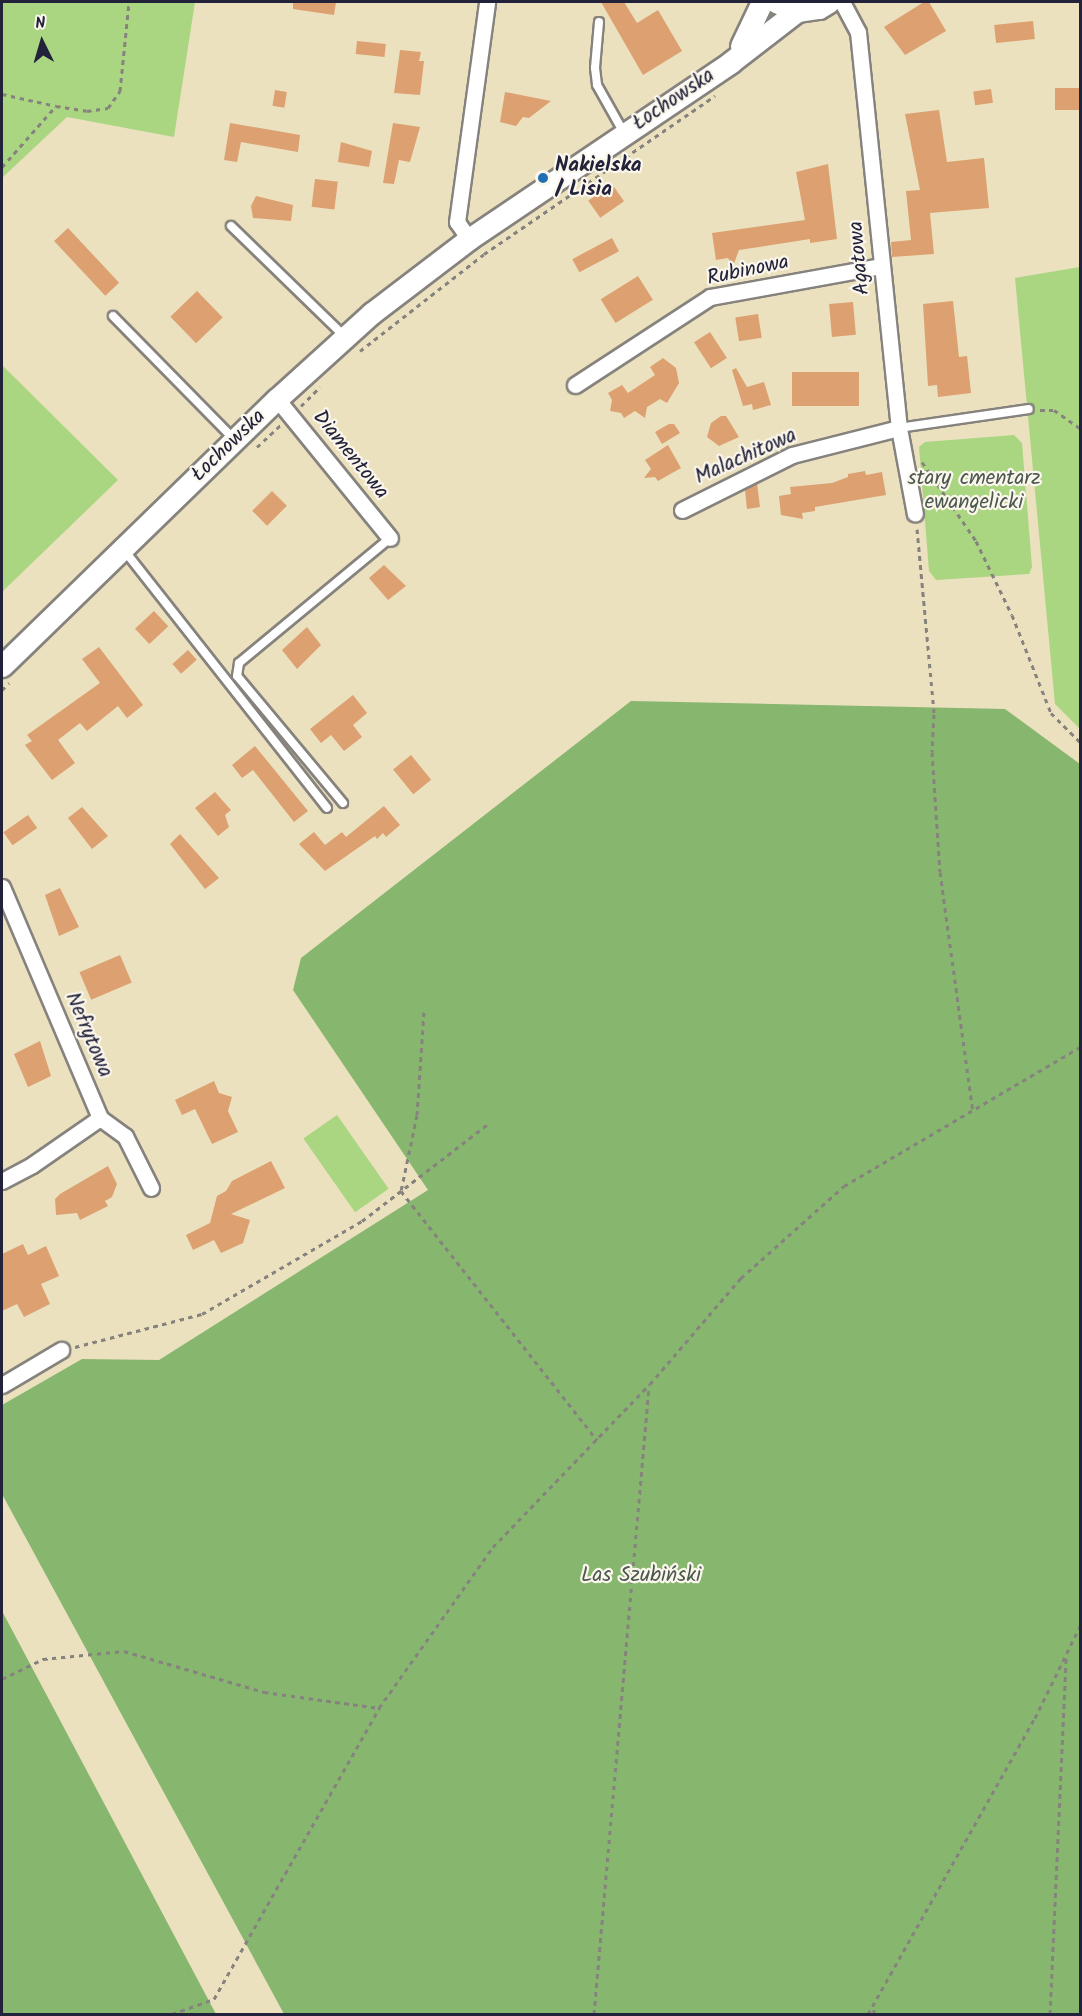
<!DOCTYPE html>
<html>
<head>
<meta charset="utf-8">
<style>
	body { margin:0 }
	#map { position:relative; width:1082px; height:2016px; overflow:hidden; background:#ebe1bf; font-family:Kalam,sans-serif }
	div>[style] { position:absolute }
	.green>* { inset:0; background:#aad581; transform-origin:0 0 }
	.forest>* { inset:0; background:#87b66f }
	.building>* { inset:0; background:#dca071; transform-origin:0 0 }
	.path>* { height:3px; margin-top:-1.5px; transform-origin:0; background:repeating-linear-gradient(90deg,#86827d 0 4.5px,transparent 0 9px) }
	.roads { filter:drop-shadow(2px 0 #86827d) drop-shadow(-2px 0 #86827d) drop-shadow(0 2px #86827d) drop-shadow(0 -2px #86827d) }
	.service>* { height:8px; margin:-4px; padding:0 4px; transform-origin:4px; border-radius:4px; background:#fff }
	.minor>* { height:15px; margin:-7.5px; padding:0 7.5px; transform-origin:7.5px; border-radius:7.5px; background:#fff }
	.secondary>* { height:21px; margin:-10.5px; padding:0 10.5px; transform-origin:10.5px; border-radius:10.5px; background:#fff }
	.dots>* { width:16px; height:16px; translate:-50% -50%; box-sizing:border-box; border:3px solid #fbf7ec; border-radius:50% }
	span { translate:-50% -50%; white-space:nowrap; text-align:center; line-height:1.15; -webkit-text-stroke:4.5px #fbf7ec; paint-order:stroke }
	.street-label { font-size:21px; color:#22223b }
	.poi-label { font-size:21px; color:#22223b; font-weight:700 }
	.left { translate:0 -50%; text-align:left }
	.park-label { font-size:21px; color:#4b5850 }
	.frame { position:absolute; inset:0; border:3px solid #22223b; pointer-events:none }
	.north { position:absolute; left:12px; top:12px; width:60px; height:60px; -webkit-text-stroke:4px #fbf7ec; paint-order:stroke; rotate:355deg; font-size:16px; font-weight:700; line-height:24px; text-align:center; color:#22223b }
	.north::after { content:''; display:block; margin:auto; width:21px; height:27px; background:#22223b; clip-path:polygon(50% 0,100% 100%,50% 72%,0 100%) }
</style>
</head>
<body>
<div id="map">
	<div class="green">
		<i style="clip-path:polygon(2px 2px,195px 2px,174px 137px,67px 117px,2px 178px)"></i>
		<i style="clip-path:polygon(1080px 267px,1080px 729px,1055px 704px,1015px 278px)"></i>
		<i style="clip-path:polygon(2px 365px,118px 480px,2px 592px)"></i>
		<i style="clip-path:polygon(1014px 435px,1022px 443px,1032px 567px,1029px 574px,936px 580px,929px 571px,919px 447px,925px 442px)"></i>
		<i style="left:337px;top:1115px;width:90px;height:41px;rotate:55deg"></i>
	</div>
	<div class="forest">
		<i style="clip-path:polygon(631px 701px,1005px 709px,1080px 764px,1080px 2014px,284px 2014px,2px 1494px,2px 1405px,82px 1359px,159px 1360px,428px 1190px,293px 990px,301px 958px)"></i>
		<i style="clip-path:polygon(2px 1611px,209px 2001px,216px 2014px,2px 2014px)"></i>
	</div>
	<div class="building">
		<i style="clip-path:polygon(293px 2px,336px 2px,334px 15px,293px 9px)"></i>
		<i style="clip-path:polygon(601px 2px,624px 2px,637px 23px,658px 10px,682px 51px,643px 75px)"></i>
		<i style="clip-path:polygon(924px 2px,929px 2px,946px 31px,905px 55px,884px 27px)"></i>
		<i style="left:1033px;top:21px;width:18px;height:39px;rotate:84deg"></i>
		<i style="left:357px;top:41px;width:29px;height:13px;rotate:6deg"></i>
		<i style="clip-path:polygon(400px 50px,421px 52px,419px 61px,424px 61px,420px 95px,394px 93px)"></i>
		<i style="left:1080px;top:88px;width:22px;height:25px;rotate:90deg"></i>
		<i style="left:991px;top:89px;width:14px;height:18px;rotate:82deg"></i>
		<i style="left:275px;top:90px;width:12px;height:16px;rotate:9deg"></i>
		<i style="clip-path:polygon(505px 92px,551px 101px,529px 118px,523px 117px,516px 126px,500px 122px)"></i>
		<i style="clip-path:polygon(939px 110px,947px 162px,984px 158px,989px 208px,930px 213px,934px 254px,892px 257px,891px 242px,911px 240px,906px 191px,920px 190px,905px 114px)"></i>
		<i style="clip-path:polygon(230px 123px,300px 135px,298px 152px,241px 142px,237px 162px,224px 160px)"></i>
		<i style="clip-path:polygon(393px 123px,420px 127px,410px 162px,399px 160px,394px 184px,383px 183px)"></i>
		<i style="clip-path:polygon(341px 142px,372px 151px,369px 167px,338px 162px)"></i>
		<i style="clip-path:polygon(828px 164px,837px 239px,810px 243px,810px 239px,739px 250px,733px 266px,728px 258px,716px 260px,712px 233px,805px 220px,796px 172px)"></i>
		<i style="left:315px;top:179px;width:23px;height:28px;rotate:7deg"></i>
		<i style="left:612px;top:184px;width:21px;height:29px;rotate:55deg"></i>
		<i style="clip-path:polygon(256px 196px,293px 205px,291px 221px,253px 218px,251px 206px)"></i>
		<i style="left:68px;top:228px;width:75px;height:19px;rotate:47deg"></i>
		<i style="left:612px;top:238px;width:15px;height:45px;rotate:62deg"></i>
		<i style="left:638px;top:276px;width:28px;height:44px;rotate:58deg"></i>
		<i style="left:197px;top:291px;width:37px;height:37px;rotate:46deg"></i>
		<i style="clip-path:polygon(953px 301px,959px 357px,967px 356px,971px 393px,938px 397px,937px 385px,928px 386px,923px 304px)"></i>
		<i style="left:853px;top:302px;width:33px;height:24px;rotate:85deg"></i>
		<i style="left:758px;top:314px;width:24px;height:23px;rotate:81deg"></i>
		<i style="left:710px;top:332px;width:31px;height:19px;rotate:57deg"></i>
		<i style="clip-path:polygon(663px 358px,676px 368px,679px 383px,667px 403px,660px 399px,647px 407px,645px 418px,635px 411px,624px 418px,621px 413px,610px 411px,612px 400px,608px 393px,622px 385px,628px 393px,655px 375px,650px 367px)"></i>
		<i style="clip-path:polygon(736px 368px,747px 387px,764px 382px,771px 405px,753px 410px,752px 404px,743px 406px,732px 370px)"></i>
		<i style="left:859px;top:372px;width:34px;height:67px;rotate:90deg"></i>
		<i style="clip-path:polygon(721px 416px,726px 416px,739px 437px,719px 446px,707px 437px,711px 423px)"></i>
		<i style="clip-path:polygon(669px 424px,674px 424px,680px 433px,662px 444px,655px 432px)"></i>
		<i style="clip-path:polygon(668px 445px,681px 468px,658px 481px,655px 477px,644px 478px,651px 469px,645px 460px)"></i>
		<i style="clip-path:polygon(865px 471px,866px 475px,882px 472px,886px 495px,815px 507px,815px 511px,802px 513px,803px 519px,781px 515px,779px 496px,791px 494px,790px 487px,832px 483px,848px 477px,848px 474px)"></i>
		<i style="clip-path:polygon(757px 483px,760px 507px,747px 509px,745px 490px)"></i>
		<i style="left:272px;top:491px;width:21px;height:28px;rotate:45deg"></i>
		<i style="clip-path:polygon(384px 565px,406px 586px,388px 600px,369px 578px)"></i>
		<i style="left:154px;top:611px;width:21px;height:26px;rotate:47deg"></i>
		<i style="clip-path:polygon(307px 627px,321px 645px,297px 669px,282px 650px)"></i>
		<i style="clip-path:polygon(99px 647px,143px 705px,127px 718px,118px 706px,87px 731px,80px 723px,58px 740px,75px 763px,52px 780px,25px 745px,32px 741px,27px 735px,100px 683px,82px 659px)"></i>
		<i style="left:188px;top:650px;width:13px;height:21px;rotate:48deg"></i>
		<i style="clip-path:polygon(353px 695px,367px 713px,353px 725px,362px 737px,344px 751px,331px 735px,321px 743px,310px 729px)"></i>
		<i style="clip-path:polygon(255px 746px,308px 811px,294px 822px,253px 770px,242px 778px,232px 765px)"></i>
		<i style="left:411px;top:755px;width:32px;height:23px;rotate:51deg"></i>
		<i style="clip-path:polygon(215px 792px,231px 810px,225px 815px,229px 827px,218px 836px,195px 808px)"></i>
		<i style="clip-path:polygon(384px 806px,400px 825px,386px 837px,383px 833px,377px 839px,375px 836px,325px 871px,299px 844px,314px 832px,325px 845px,342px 832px,346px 837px)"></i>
		<i style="clip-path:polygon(82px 807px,108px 836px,92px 849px,68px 818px)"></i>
		<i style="left:28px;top:815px;width:16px;height:30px;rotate:55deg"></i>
		<i style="clip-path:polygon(180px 834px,219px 878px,205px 889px,170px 844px)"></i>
		<i style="clip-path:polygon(60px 888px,79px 927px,59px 936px,45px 895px)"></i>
		<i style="left:120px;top:955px;width:30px;height:44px;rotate:67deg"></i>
		<i style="clip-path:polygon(40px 1041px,51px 1076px,28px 1087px,14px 1054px)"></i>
		<i style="clip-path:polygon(214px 1081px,219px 1093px,232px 1097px,228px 1111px,238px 1132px,212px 1144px,195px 1109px,182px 1115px,175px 1100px)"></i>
		<i style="clip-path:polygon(271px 1161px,285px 1188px,231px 1214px,250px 1220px,243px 1243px,221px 1253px,214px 1240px,193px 1250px,186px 1235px,210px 1223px,217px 1196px,226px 1191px,232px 1181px)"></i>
		<i style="clip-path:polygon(108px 1166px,117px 1184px,112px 1197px,105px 1201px,108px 1206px,80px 1220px,77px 1213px,56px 1215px,55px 1199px,60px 1194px)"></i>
		<i style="clip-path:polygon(23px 1244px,28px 1255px,46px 1246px,59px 1276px,41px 1284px,50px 1304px,24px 1317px,17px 1304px,2px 1311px,2px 1254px)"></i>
	</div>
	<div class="path">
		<i style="left:2px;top:94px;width:55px;rotate:12.5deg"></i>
		<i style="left:2px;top:167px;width:81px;rotate:-48.5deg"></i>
		<i style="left:56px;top:106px;width:31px;rotate:9deg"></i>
		<i style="left:87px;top:111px;width:21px;rotate:-8deg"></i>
		<i style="left:108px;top:108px;width:21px;rotate:-55deg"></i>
		<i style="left:120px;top:91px;width:89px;rotate:-84.2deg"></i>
		<i style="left:360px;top:351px;width:157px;rotate:-38deg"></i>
		<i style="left:484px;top:254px;width:280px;rotate:-34.4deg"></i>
		<i style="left:301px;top:406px;width:27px;rotate:-45deg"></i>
		<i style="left:1040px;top:410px;width:14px"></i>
		<i style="left:1054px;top:410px;width:32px;rotate:35deg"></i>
		<i style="left:257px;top:447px;width:33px;rotate:-43deg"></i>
		<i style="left:922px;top:462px;width:96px;rotate:55.6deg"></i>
		<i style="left:976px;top:541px;width:82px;rotate:64.1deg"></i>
		<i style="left:1012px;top:615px;width:105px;rotate:68.3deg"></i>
		<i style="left:1051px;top:713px;width:41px;rotate:45deg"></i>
		<i style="left:917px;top:529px;width:186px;rotate:84.7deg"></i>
		<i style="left:934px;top:714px;width:38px;rotate:93deg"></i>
		<i style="left:932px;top:752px;width:120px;rotate:86.2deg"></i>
		<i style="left:940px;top:872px;width:242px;rotate:82.2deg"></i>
		<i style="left:2px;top:690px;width:10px;rotate:-45deg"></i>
		<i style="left:424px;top:1012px;width:103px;rotate:93.9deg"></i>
		<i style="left:417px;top:1115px;width:78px;rotate:101.9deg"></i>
		<i style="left:401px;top:1191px;width:317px;rotate:51.8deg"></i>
		<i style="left:75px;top:1347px;width:131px;rotate:-14.6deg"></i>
		<i style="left:202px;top:1314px;width:185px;rotate:-30.2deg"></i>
		<i style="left:362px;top:1221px;width:159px;rotate:-37.6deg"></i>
		<i style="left:2px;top:1679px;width:46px;rotate:-26deg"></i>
		<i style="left:43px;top:1659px;width:81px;rotate:-5.6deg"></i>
		<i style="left:124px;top:1651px;width:146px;rotate:16.3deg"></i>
		<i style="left:264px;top:1692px;width:116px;rotate:7.9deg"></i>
		<i style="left:172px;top:2014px;width:45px;rotate:-19.7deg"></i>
		<i style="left:214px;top:1999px;width:335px;rotate:-60.4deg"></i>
		<i style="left:379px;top:1708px;width:197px;rotate:-54.7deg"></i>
		<i style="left:493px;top:1547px;width:226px;rotate:-46.1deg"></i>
		<i style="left:650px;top:1384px;width:140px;rotate:-49.4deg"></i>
		<i style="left:741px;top:1278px;width:138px;rotate:-41.8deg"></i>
		<i style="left:844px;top:1186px;width:274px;rotate:-30.5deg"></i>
		<i style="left:594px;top:2014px;width:630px;rotate:-84.99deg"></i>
		<i style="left:868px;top:2014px;width:340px;rotate:-60.6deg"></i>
		<i style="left:1035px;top:1718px;width:102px;rotate:-63.9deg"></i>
		<i style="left:874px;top:2014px;width:9px;rotate:-90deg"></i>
		<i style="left:1050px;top:2014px;width:357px;rotate:-87.4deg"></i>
	</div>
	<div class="roads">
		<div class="service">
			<i style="left:599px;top:22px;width:46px;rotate:95deg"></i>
			<i style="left:595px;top:68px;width:17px;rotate:83deg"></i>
			<i style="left:597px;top:85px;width:55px;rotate:60.6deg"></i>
			<i style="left:231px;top:226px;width:158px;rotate:44.2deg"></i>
			<i style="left:113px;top:316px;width:173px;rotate:45.5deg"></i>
			<i style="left:899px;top:428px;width:131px;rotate:-8.3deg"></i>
			<i style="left:124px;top:550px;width:328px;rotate:51.8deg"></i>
			<i style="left:343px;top:803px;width:165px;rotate:-129.8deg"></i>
			<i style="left:237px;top:676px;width:13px;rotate:-81deg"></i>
			<i style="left:239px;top:663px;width:196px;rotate:-39.6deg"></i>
		</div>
		<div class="minor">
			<i style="left:842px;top:2px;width:34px;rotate:62deg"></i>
			<i style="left:858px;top:32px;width:398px;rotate:84.1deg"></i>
			<i style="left:899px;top:428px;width:87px;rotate:79.5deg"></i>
			<i style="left:469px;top:239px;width:21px;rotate:-125deg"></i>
			<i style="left:457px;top:222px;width:222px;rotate:-82.2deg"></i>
			<i style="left:575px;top:385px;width:161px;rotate:-33.1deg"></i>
			<i style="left:710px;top:297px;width:174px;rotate:-10.3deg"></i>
			<i style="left:277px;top:399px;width:179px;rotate:50.9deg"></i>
			<i style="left:682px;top:510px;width:123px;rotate:-26.6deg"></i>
			<i style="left:792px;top:455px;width:110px;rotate:-14.2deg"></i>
			<i style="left:2px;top:887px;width:251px;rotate:67deg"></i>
			<i style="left:100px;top:1118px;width:31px;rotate:36deg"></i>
			<i style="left:125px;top:1136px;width:58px;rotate:63.4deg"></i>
			<i style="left:2px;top:1181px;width:34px;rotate:-28deg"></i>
			<i style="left:32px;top:1165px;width:83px;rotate:-34.7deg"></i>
			<i style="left:2px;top:1385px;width:69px;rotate:-30.7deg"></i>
		</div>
		<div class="secondary">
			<i style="left:776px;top:2px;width:23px;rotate:23deg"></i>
			<i style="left:797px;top:11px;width:22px;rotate:-8deg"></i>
			<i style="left:819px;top:8px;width:12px;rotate:-31deg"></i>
			<i style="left:741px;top:46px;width:49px;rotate:-64.5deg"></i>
			<i style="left:2px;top:666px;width:383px;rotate:-44.2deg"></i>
			<i style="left:277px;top:399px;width:128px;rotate:-42.2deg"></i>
			<i style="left:372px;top:313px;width:122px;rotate:-37.3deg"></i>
			<i style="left:469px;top:239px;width:316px;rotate:-34deg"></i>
			<i style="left:731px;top:62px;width:83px;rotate:-37.7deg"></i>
		</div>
	</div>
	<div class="dots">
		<i style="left:543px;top:178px;background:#1f6fb2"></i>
	</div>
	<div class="street-label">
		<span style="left:674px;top:100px;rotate:-34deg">Łochowska</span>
		<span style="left:860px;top:258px;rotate:-95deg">Agatowa</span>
		<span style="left:748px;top:271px;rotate:-12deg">Rubinowa</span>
		<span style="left:229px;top:446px;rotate:-44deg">Łochowska</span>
		<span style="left:350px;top:455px;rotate:51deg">Diamentowa</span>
		<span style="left:746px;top:457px;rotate:-24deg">Malachitowa</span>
		<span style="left:88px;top:1035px;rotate:67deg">Nefrytowa</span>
	</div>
	<div class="poi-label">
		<span class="left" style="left:555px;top:178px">Nakielska<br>/ Lisia</span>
	</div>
	<div class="park-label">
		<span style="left:974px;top:491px">stary cmentarz<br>ewangelicki</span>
		<span style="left:641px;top:1576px">Las Szubiński</span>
	</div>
	<div class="frame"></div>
	<div class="north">N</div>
</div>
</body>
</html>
